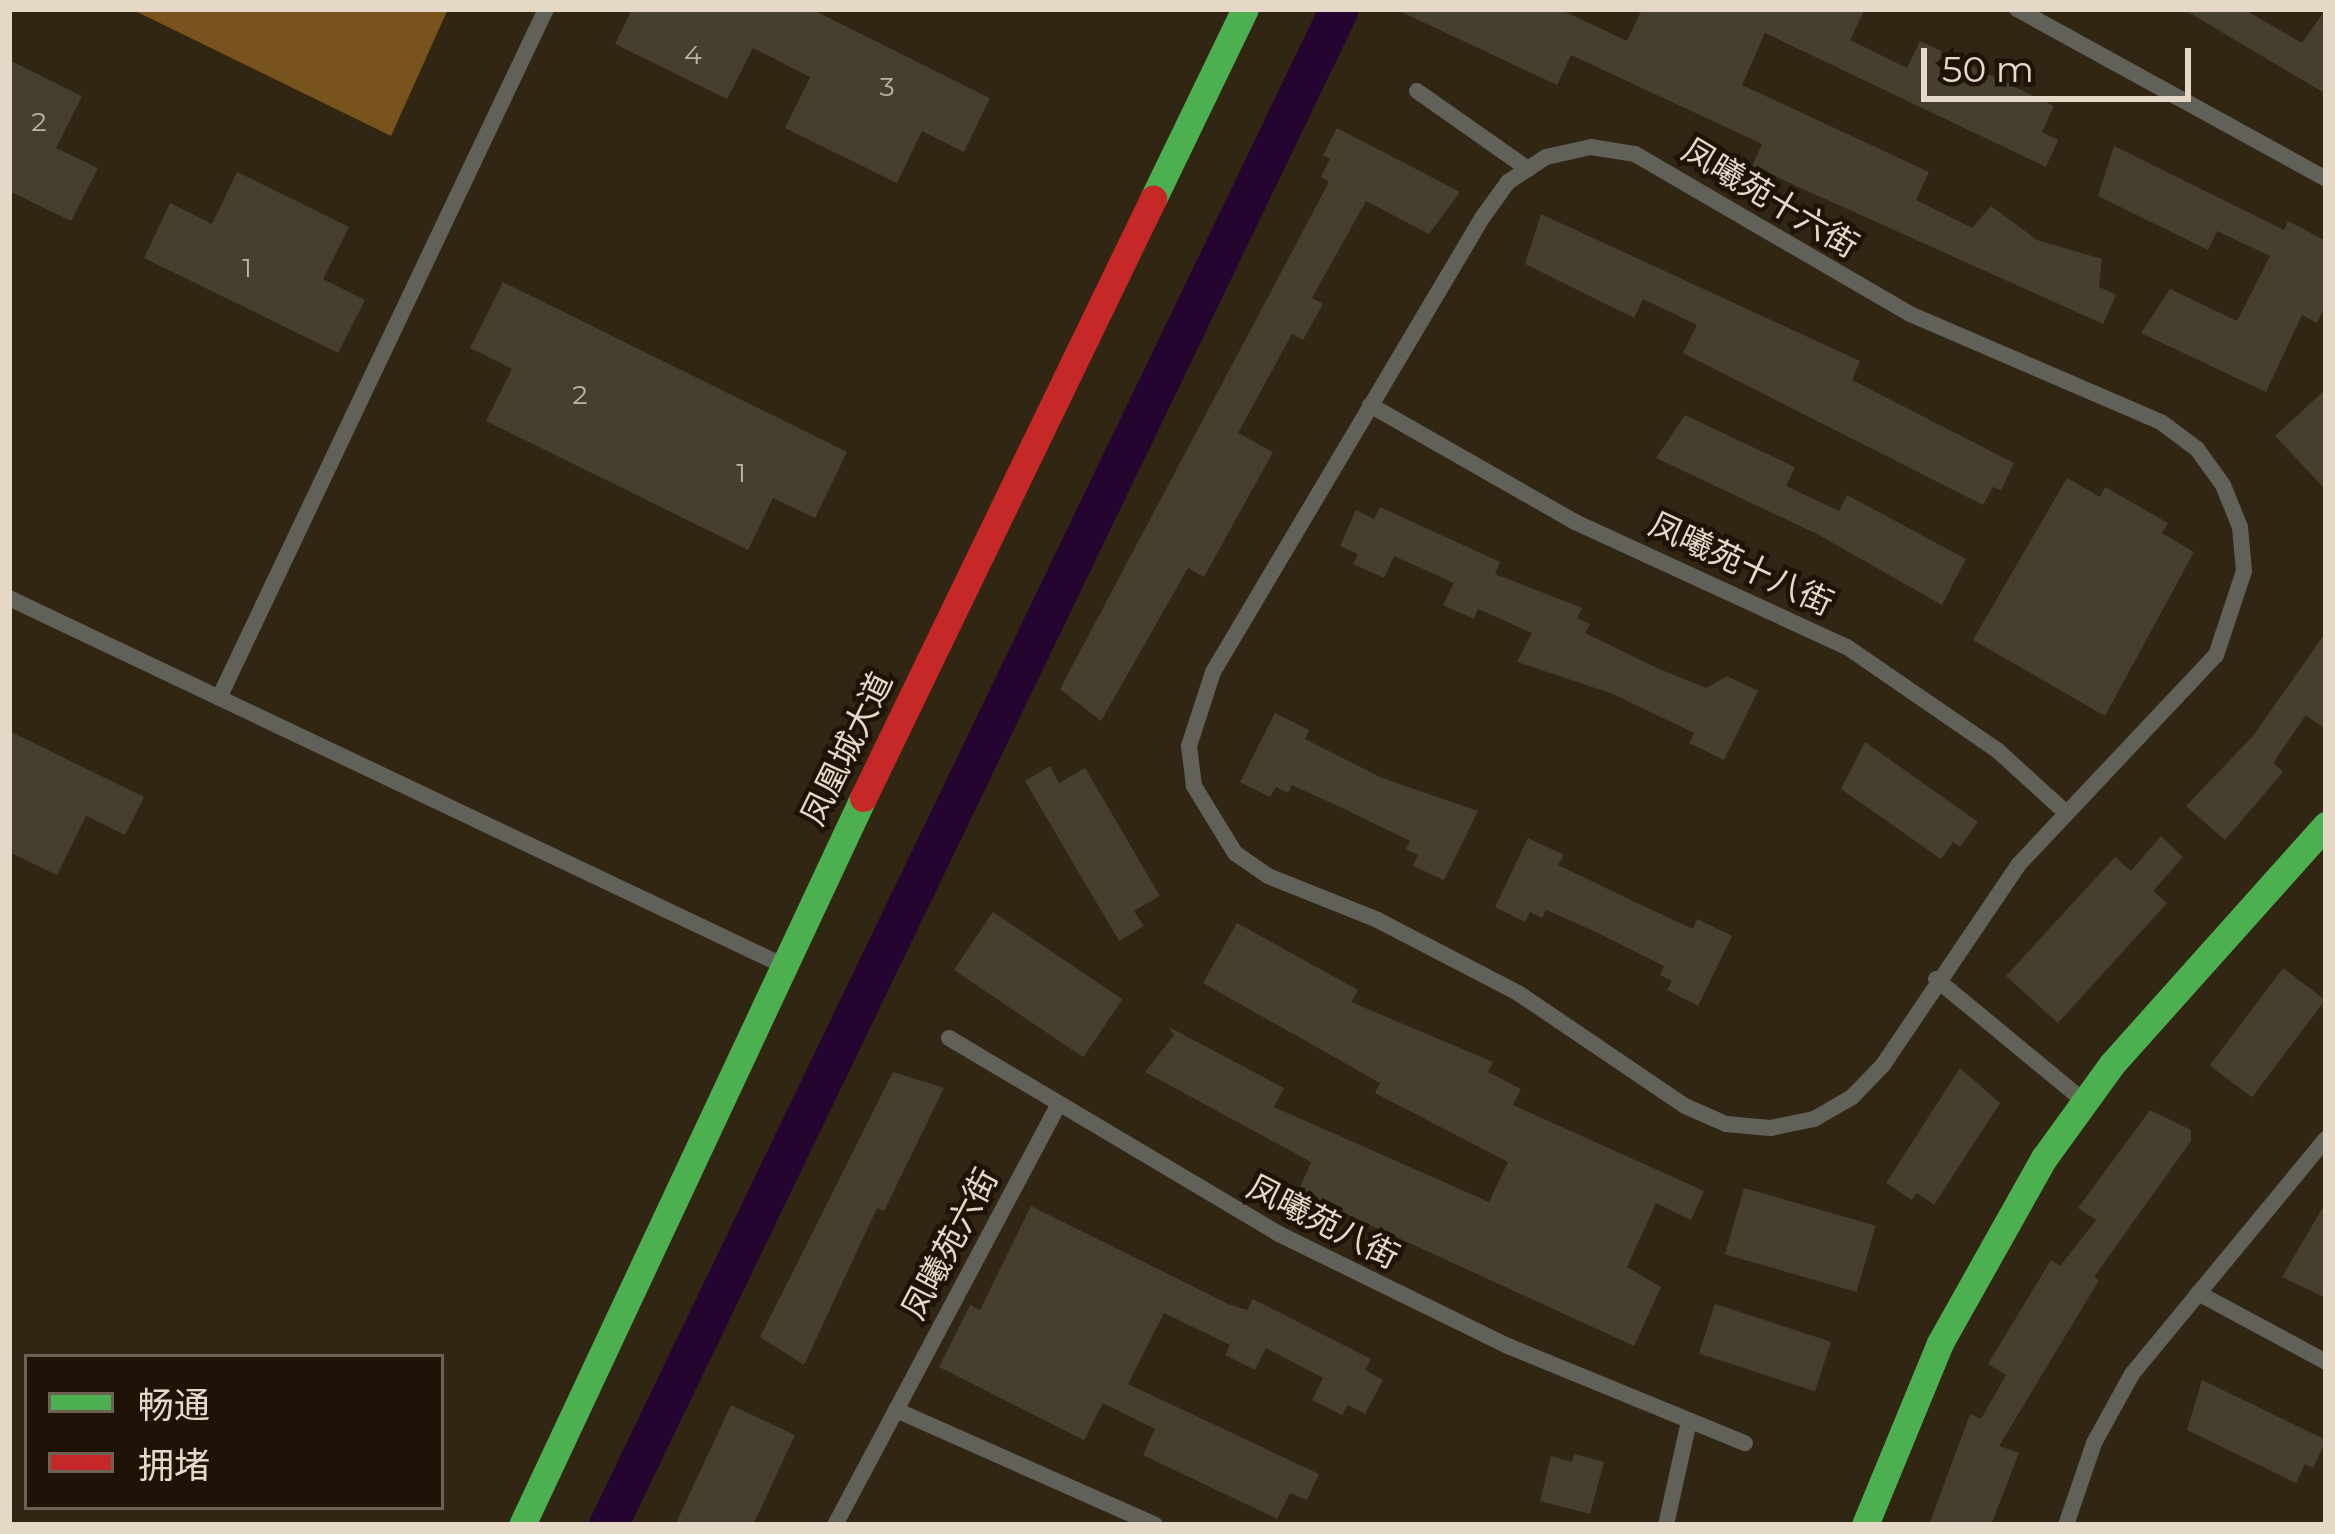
<!DOCTYPE html>
<html>
<head>
<meta charset="utf-8">
<style>
	body { margin:0 }
	#map { position:relative; width:2335px; height:1534px; overflow:hidden; background:#312513; font-family:Montserrat,"Noto Sans SC",sans-serif }
	div>[style] { position:absolute }
	.forest>* { inset:0; background:#78531b }
	.canal>* { height:39px; margin:-19.5px; padding:0 19.5px; transform-origin:19.5px; border-radius:19.5px; background:#25042f }
	.building>* { inset:0; background:#463f30; transform-origin:0 0 }
	.lane>* { height:16px; margin:-8px; padding:0 8px; transform-origin:8px; border-radius:8px; background:#626159 }
	.fast>* { height:27px; margin:-13.5px; padding:0 13.5px; transform-origin:13.5px; border-radius:13.5px; background:#4caf50 }
	.jam>* { height:27px; margin:-13.5px; padding:0 13.5px; transform-origin:13.5px; border-radius:13.5px; background:#c62828 }
	span { translate:-50% -50%; white-space:nowrap; text-align:center; line-height:1.15; -webkit-text-stroke:9px #1d1306; paint-order:stroke }
	.number-label { font-size:27px; color:#beb2a0 }
	.number-label span { -webkit-text-stroke-width:0 }
	.street-label { font-size:33px; color:#e6d8c6 }
	.frame { position:absolute; inset:0; border:12px solid #e6d8c6; pointer-events:none }
	.legend { position:absolute; left:24px; top:1354px; width:420px; height:156px; box-sizing:border-box; background:#1d1306; border:3px solid #6d6253; margin:0; padding:15px 21px; list-style:none; font-size:36px; color:#e6d8c6 }
	.legend li { display:flex; align-items:center; gap:24px; height:60px }
	.legend b { width:60px; border:3px solid #6d6253 }
	.scale { position:absolute; left:1921px; top:48px; width:270px; height:54px; box-sizing:border-box; border:6px solid #e6d8c6; border-top:0; padding-left:15px; font-size:36px; line-height:42px; white-space:nowrap; color:#e6d8c6; -webkit-text-stroke:9px #1d1306; paint-order:stroke }
</style>
</head>
<body>
<div id="map">
	<div class="forest">
		<i style="clip-path:polygon(131px 9px,448px 9px,391px 136px)"></i>
	</div>
	<div class="canal">
		<i style="left:608px;top:1525px;width:1683px;rotate:-64.26deg"></i>
	</div>
	<div class="building">
		<i style="clip-path:polygon(632px 9px,811px 9px,990px 98px,964px 152px,922px 131px,897px 183px,785px 128px,810px 77px,753px 48px,727px 99px,615px 44px)"></i>
		<i style="clip-path:polygon(1395px 9px,1559px 9px,1627px 41px,1642px 9px,1865px 9px,1850px 40px,1907px 68px,1920px 41px,2054px 106px,2042px 132px,2058px 140px,2046px 167px,1765px 33px,1742px 85px,1929px 172px,1916px 200px,1972px 228px,1991px 206px,2037px 240px,2102px 259px,2099px 287px,2116px 295px,2103px 324px,1752px 166px,1762px 144px,1571px 55px,1557px 85px)"></i>
		<i style="clip-path:polygon(2183px 9px,2243px 9px,2302px 43px,2326px 9px,2326px 94px)"></i>
		<i style="clip-path:polygon(9px 60px,82px 96px,56px 148px,98px 168px,71px 221px,9px 191px)"></i>
		<i style="clip-path:polygon(1337px 128px,1460px 192px,1429px 234px,1366px 201px,1312px 298px,1323px 304px,1303px 340px,1292px 334px,1238px 433px,1273px 452px,1204px 577px,1188px 568px,1101px 721px,1060px 689px,1329px 182px,1321px 177px,1330px 159px,1323px 155px)"></i>
		<i style="clip-path:polygon(2114px 146px,2284px 230px,2288px 221px,2326px 241px,2326px 304px,2317px 323px,2302px 315px,2266px 392px,2141px 333px,2170px 289px,2237px 321px,2270px 256px,2217px 231px,2208px 250px,2098px 196px)"></i>
		<i style="clip-path:polygon(237px 172px,349px 227px,323px 279px,365px 300px,338px 353px,144px 258px,170px 203px,212px 224px)"></i>
		<i style="clip-path:polygon(1541px 214px,1860px 361px,1852px 380px,2014px 463px,2001px 490px,1993px 487px,1983px 505px,1683px 353px,1697px 325px,1643px 299px,1634px 318px,1525px 264px)"></i>
		<i style="clip-path:polygon(503px 282px,847px 452px,815px 518px,773px 498px,748px 550px,486px 421px,512px 369px,470px 348px)"></i>
		<i style="clip-path:polygon(2326px 389px,2326px 490px,2275px 436px)"></i>
		<i style="clip-path:polygon(1685px 415px,1795px 467px,1786px 486px,1839px 511px,1847px 495px,1966px 559px,1942px 605px,1817px 534px,1656px 458px)"></i>
		<i style="clip-path:polygon(2067px 478px,2100px 497px,2105px 487px,2168px 523px,2162px 533px,2194px 552px,2105px 716px,1973px 640px)"></i>
		<i style="clip-path:polygon(1380px 507px,1500px 562px,1495px 574px,1582px 608px,1577px 618px,1590px 624px,1585px 633px,1657px 668px,1706px 688px,1727px 676px,1758px 691px,1724px 760px,1689px 743px,1694px 733px,1613px 694px,1517px 662px,1532px 633px,1478px 609px,1474px 619px,1443px 605px,1454px 583px,1394px 556px,1384px 578px,1353px 564px,1358px 554px,1340px 546px,1356px 510px,1374px 519px)"></i>
		<i style="clip-path:polygon(2326px 632px,2326px 730px,2306px 715px,2273px 763px,2283px 772px,2225px 840px,2186px 806px,2253px 736px)"></i>
		<i style="clip-path:polygon(1275px 713px,1309px 730px,1305px 739px,1382px 778px,1478px 811px,1444px 880px,1413px 866px,1418px 855px,1406px 849px,1410px 841px,1340px 807px,1292px 785px,1288px 793px,1276px 787px,1270px 797px,1240px 782px)"></i>
		<i style="clip-path:polygon(9px 731px,144px 797px,125px 835px,86px 816px,57px 875px,9px 852px)"></i>
		<i style="clip-path:polygon(1865px 742px,1978px 822px,1960px 847px,1953px 842px,1941px 859px,1841px 789px)"></i>
		<i style="clip-path:polygon(1050px 766px,1059px 783px,1085px 768px,1160px 896px,1134px 911px,1144px 926px,1119px 941px,1025px 781px)"></i>
		<i style="clip-path:polygon(2161px 836px,2183px 857px,2153px 891px,2167px 903px,2058px 1023px,2006px 976px,2115px 857px,2131px 871px)"></i>
		<i style="clip-path:polygon(1528px 838px,1564px 855px,1558px 865px,1637px 903px,1693px 929px,1697px 919px,1732px 936px,1698px 1006px,1667px 990px,1672px 981px,1660px 975px,1664px 966px,1594px 931px,1546px 910px,1542px 918px,1530px 912px,1525px 922px,1495px 907px)"></i>
		<i style="left:993px;top:912px;width:156px;height:70px;rotate:34deg"></i>
		<i style="clip-path:polygon(1237px 923px,1358px 990px,1351px 1002px,1493px 1062px,1488px 1072px,1521px 1089px,1513px 1105px,1704px 1191px,1691px 1220px,1656px 1203px,1627px 1267px,1661px 1287px,1634px 1346px,1298px 1192px,1311px 1162px,1145px 1072px,1174px 1035px,1169px 1027px,1284px 1088px,1274px 1107px,1489px 1202px,1508px 1162px,1375px 1093px,1380px 1083px,1203px 983px)"></i>
		<i style="left:2283px;top:968px;width:53px;height:122px;rotate:37deg"></i>
		<i style="clip-path:polygon(1960px 1068px,2000px 1103px,1934px 1205px,1917px 1193px,1912px 1200px,1886px 1183px)"></i>
		<i style="clip-path:polygon(893px 1072px,944px 1088px,884px 1211px,877px 1208px,804px 1365px,760px 1337px)"></i>
		<i style="clip-path:polygon(2150px 1110px,2191px 1130px,2191px 1141px,2094px 1277px,2099px 1280px,1999px 1446px,2019px 1453px,1991px 1525px,1929px 1525px,1970px 1414px,1981px 1419px,2006px 1375px,1988px 1364px,2051px 1260px,2060px 1266px,2096px 1220px,2078px 1208px)"></i>
		<i style="left:1744px;top:1188px;width:137px;height:69px;rotate:16deg"></i>
		<i style="clip-path:polygon(2326px 1202px,2326px 1298px,2282px 1277px)"></i>
		<i style="clip-path:polygon(1031px 1206px,1228px 1304px,1247px 1310px,1253px 1299px,1371px 1359px,1365px 1370px,1383px 1380px,1365px 1414px,1348px 1405px,1342px 1415px,1312px 1400px,1323px 1378px,1266px 1348px,1255px 1370px,1225px 1355px,1230px 1345px,1164px 1313px,1128px 1384px,1319px 1474px,1307px 1500px,1290px 1493px,1277px 1519px,1143px 1455px,1155px 1429px,1103px 1403px,1084px 1440px,939px 1367px,970px 1305px,980px 1310px)"></i>
		<i style="left:1715px;top:1304px;width:122px;height:52px;rotate:18deg"></i>
		<i style="clip-path:polygon(2202px 1380px,2326px 1440px,2313px 1468px,2305px 1464px,2296px 1483px,2187px 1430px)"></i>
		<i style="clip-path:polygon(731px 1405px,795px 1435px,753px 1525px,675px 1525px)"></i>
		<i style="clip-path:polygon(1574px 1454px,1604px 1462px,1590px 1514px,1540px 1501px,1551px 1456px,1572px 1462px)"></i>
	</div>
	<div class="lane">
		<i style="left:2017px;top:9px;width:353px;rotate:28.8deg"></i>
		<i style="left:1417px;top:91px;width:136px;rotate:35.1deg"></i>
		<i style="left:1591px;top:147px;width:45px;rotate:9deg"></i>
		<i style="left:1635px;top:154px;width:318px;rotate:30.2deg"></i>
		<i style="left:1910px;top:314px;width:273px;rotate:23.3deg"></i>
		<i style="left:2161px;top:422px;width:45px;rotate:36.9deg"></i>
		<i style="left:2197px;top:449px;width:44px;rotate:54.2deg"></i>
		<i style="left:2223px;top:485px;width:45px;rotate:68deg"></i>
		<i style="left:2240px;top:527px;width:44px;rotate:84.8deg"></i>
		<i style="left:2244px;top:571px;width:89px;rotate:108.4deg"></i>
		<i style="left:2216px;top:655px;width:287px;rotate:133.3deg"></i>
		<i style="left:2019px;top:864px;width:243px;rotate:124.1deg"></i>
		<i style="left:1883px;top:1065px;width:45px;rotate:134.1deg"></i>
		<i style="left:1852px;top:1097px;width:44px;rotate:149.9deg"></i>
		<i style="left:1814px;top:1119px;width:45px;rotate:168.4deg"></i>
		<i style="left:1770px;top:1128px;width:44px;rotate:-174.8deg"></i>
		<i style="left:1726px;top:1124px;width:45px;rotate:-156.3deg"></i>
		<i style="left:1685px;top:1106px;width:202px;rotate:-145.9deg"></i>
		<i style="left:1518px;top:993px;width:158px;rotate:-152.5deg"></i>
		<i style="left:1378px;top:920px;width:118px;rotate:-158.2deg"></i>
		<i style="left:1268px;top:876px;width:40px;rotate:-145.1deg"></i>
		<i style="left:1235px;top:853px;width:79px;rotate:-121.5deg"></i>
		<i style="left:1194px;top:786px;width:40px;rotate:-97.1deg"></i>
		<i style="left:1189px;top:746px;width:78px;rotate:-72deg"></i>
		<i style="left:1213px;top:672px;width:528px;rotate:-59.35deg"></i>
		<i style="left:1482px;top:218px;width:44px;rotate:-54.2deg"></i>
		<i style="left:1508px;top:182px;width:45px;rotate:-33.3deg"></i>
		<i style="left:1546px;top:157px;width:46px;rotate:-12.5deg"></i>
		<i style="left:1370px;top:405px;width:236px;rotate:29.7deg"></i>
		<i style="left:1575px;top:522px;width:299px;rotate:24.7deg"></i>
		<i style="left:1847px;top:647px;width:182px;rotate:34.5deg"></i>
		<i style="left:1997px;top:750px;width:91px;rotate:42.3deg"></i>
		<i style="left:9px;top:598px;width:851px;rotate:25.39deg"></i>
		<i style="left:219px;top:698px;width:763px;rotate:-64.61deg"></i>
		<i style="left:1936px;top:979px;width:190px;rotate:39.5deg"></i>
		<i style="left:949px;top:1038px;width:384px;rotate:30.7deg"></i>
		<i style="left:1279px;top:1234px;width:255px;rotate:26.1deg"></i>
		<i style="left:1508px;top:1346px;width:256px;rotate:22.3deg"></i>
		<i style="left:2198px;top:1293px;width:145px;rotate:28.3deg"></i>
		<i style="left:896px;top:1410px;width:283px;rotate:23.9deg"></i>
		<i style="left:835px;top:1525px;width:473px;rotate:-62deg"></i>
		<i style="left:1666px;top:1525px;width:107px;rotate:-77.5deg"></i>
		<i style="left:2066px;top:1525px;width:87px;rotate:-71.1deg"></i>
		<i style="left:2094px;top:1443px;width:79px;rotate:-61.2deg"></i>
		<i style="left:2132px;top:1374px;width:305px;rotate:-50.5deg"></i>
	</div>
	<div class="fast">
		<i style="left:1153px;top:199px;width:211px;rotate:-64.2deg"></i>
		<i style="left:522px;top:1525px;width:803px;rotate:-64.87deg"></i>
		<i style="left:1865px;top:1525px;width:197px;rotate:-67.6deg"></i>
		<i style="left:1940px;top:1343px;width:212px;rotate:-60.7deg"></i>
		<i style="left:2044px;top:1158px;width:116px;rotate:-54.1deg"></i>
		<i style="left:2112px;top:1064px;width:321px;rotate:-48.2deg"></i>
	</div>
	<div class="jam">
		<i style="left:863px;top:798px;width:666px;rotate:-64.17deg"></i>
	</div>
	<div class="number-label">
		<span style="left:693px;top:55px">4</span>
		<span style="left:887px;top:87px">3</span>
		<span style="left:39px;top:122px">2</span>
		<span style="left:247px;top:268px">1</span>
		<span style="left:580px;top:395px">2</span>
		<span style="left:741px;top:473px">1</span>
	</div>
	<div class="street-label">
		<span style="left:1770px;top:198px;rotate:31deg">凤曦苑十六街</span>
		<span style="left:1741px;top:564px;rotate:25deg">凤曦苑十八街</span>
		<span style="left:847px;top:749px;rotate:-64deg">凤凰城大道</span>
		<span style="left:1323px;top:1222px;rotate:27deg">凤曦苑八街</span>
		<span style="left:950px;top:1244px;rotate:-62deg">凤曦苑六街</span>
	</div>
	<div class="frame"></div>
	<ul class="legend">
	<li><b style="height:15px;background:#4caf50"></b>畅通</li>
	<li><b style="height:15px;background:#c62828"></b>拥堵</li>
	</ul>
	<div class="scale">50 m</div>
</div>
</body>
</html>
